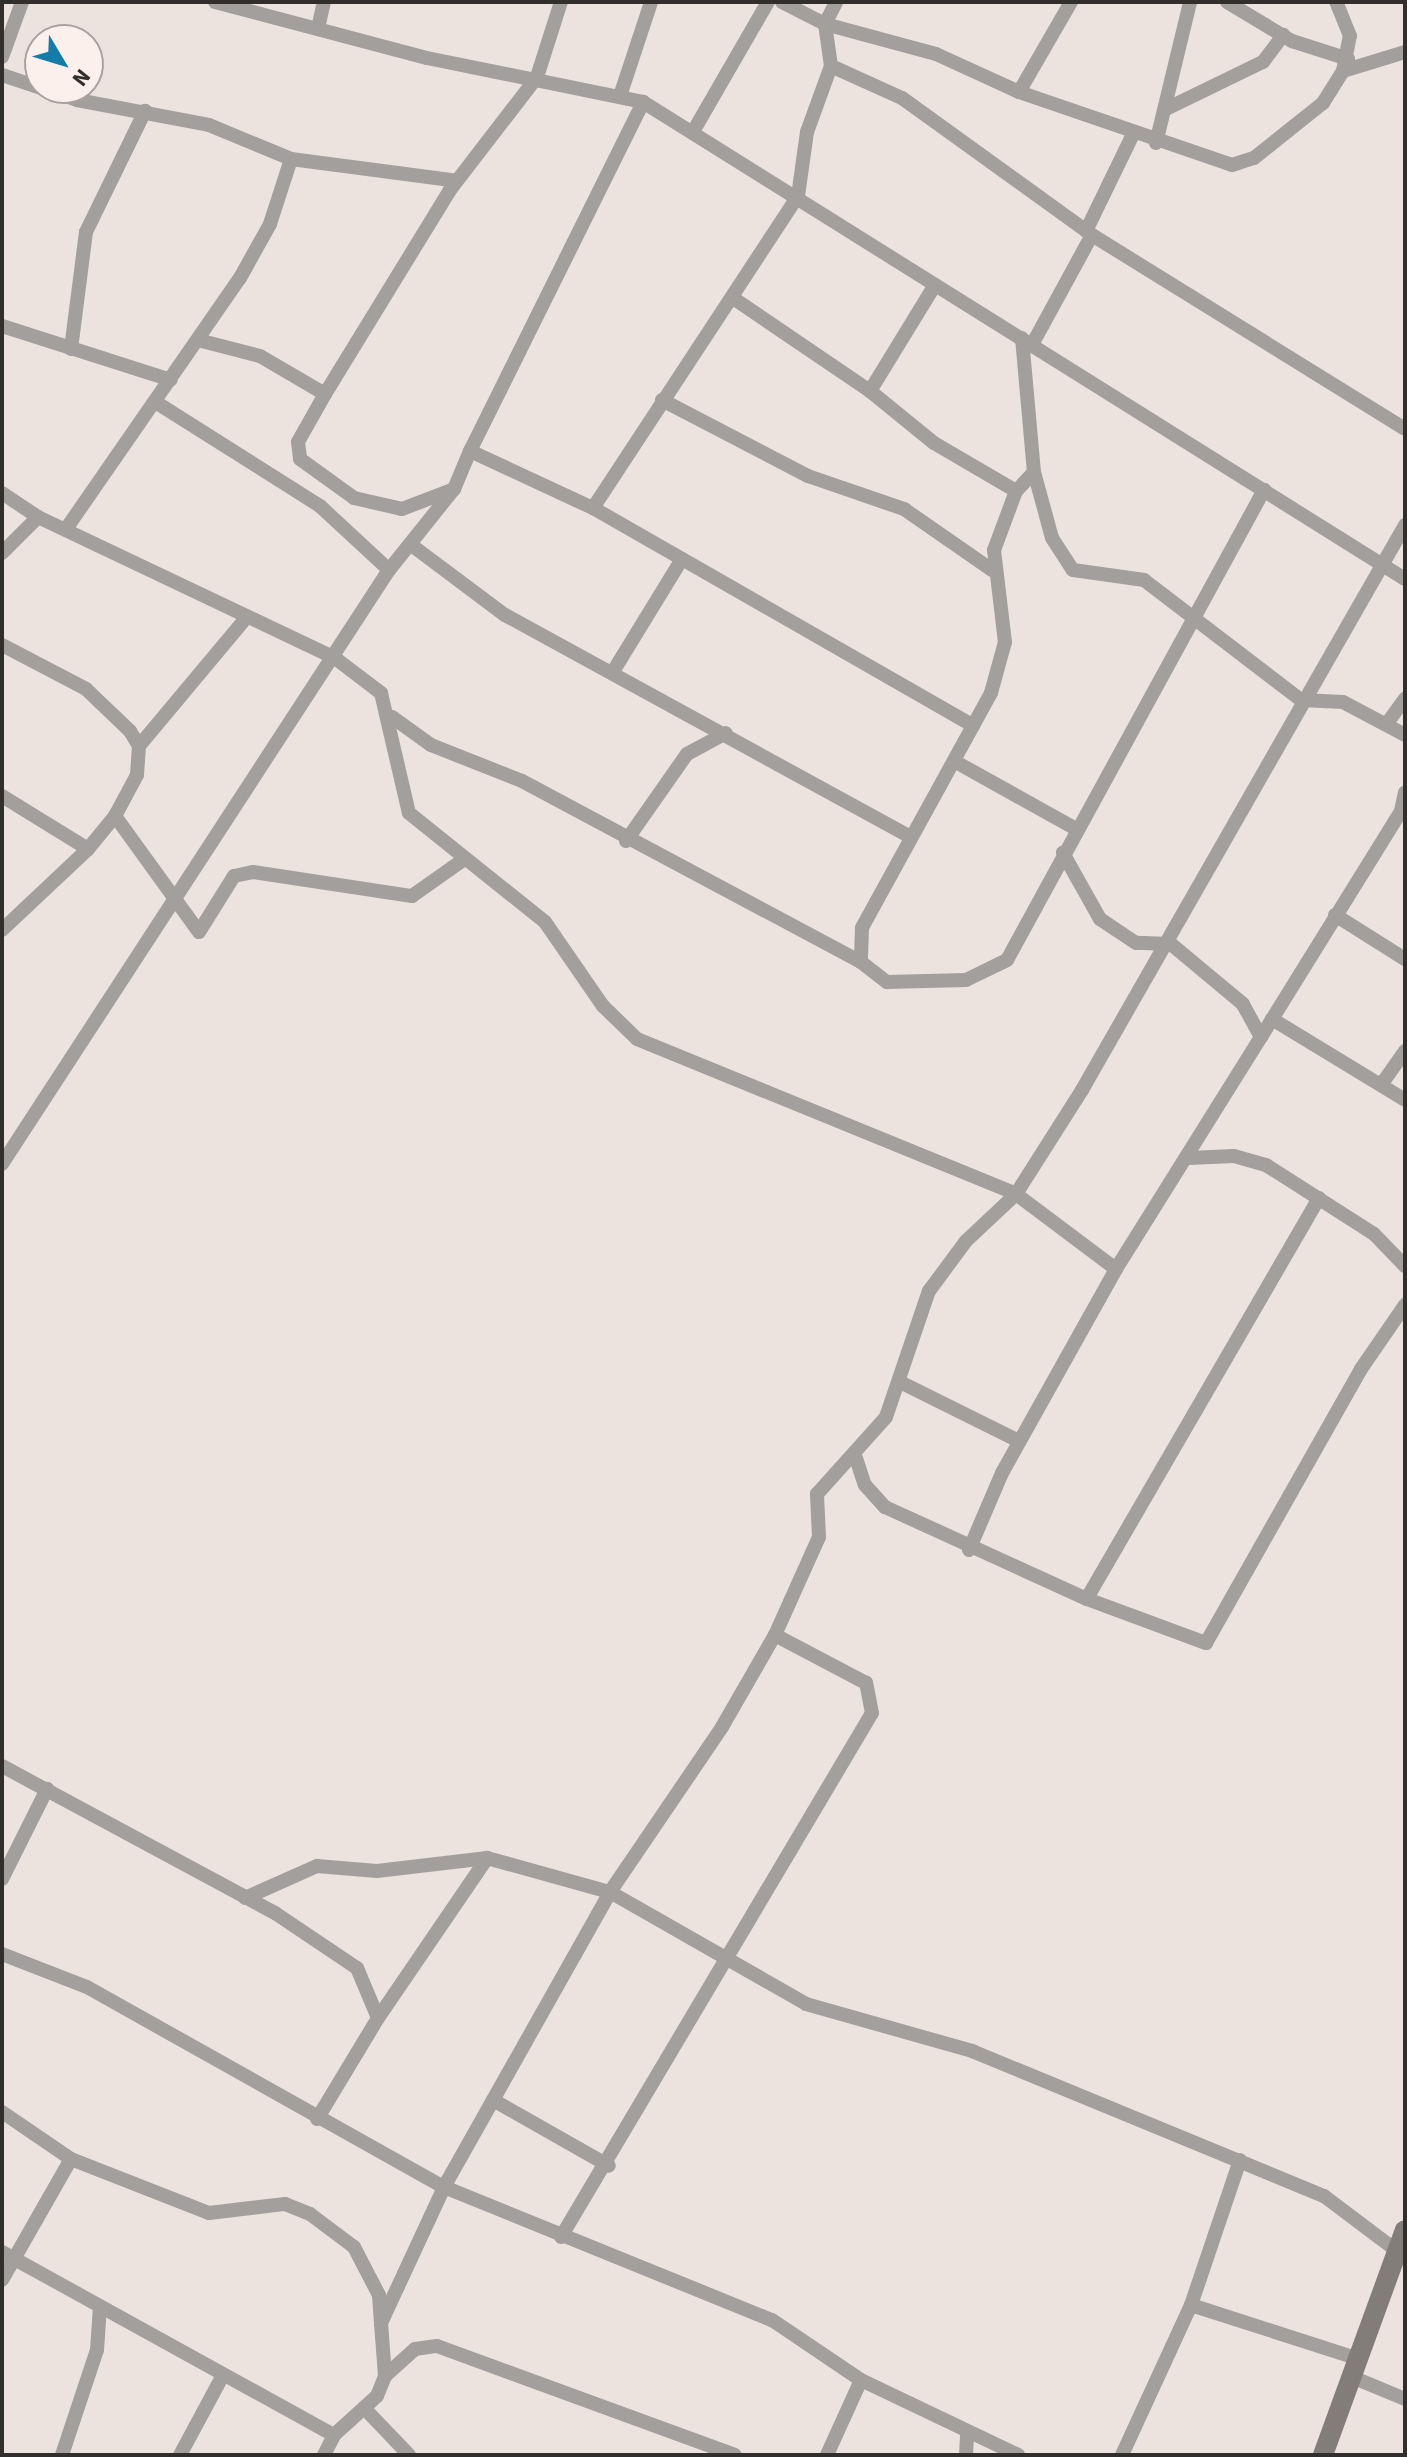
<!DOCTYPE html>
<html>
<head>
<meta charset="utf-8">
<style>
	body { margin:0 }
	#map { position:relative; width:1407px; height:2457px; overflow:hidden; background:#ede3de; font-family:"Source Sans 3",sans-serif }
	div>[style] { position:absolute }
	.street>* { height:14px; margin:-7px; padding:0 7px; transform-origin:7px; border-radius:7px; background:#a39f9d }
	.secondary>* { height:20px; margin:-10px; padding:0 10px; transform-origin:10px; border-radius:10px; background:#837d7a }
	span { translate:-50% -50%; white-space:nowrap; text-align:center; line-height:1.15; -webkit-text-stroke:7px #fbf0eb; paint-order:stroke }
	.frame { position:absolute; inset:0; border:4px solid #322e2c; pointer-events:none }
	.north { position:absolute; left:24px; top:24px; width:80px; height:80px; box-sizing:border-box; background:#fbf0eb; border:2px solid #aba29f; border-radius:50%; rotate:128deg; font-size:22px; font-weight:700; line-height:32px; text-align:center; color:#322e2c }
	.north::after { content:''; display:block; margin:auto; width:28px; height:36px; background:#147ca6; clip-path:polygon(50% 0,100% 100%,50% 72%,0 100%) }
</style>
</head>
<body>
<div id="map">
	<div class="street">
		<i style="left:215px;top:2px;width:219px;rotate:14.8deg"></i>
		<i style="left:427px;top:58px;width:220px;rotate:11.5deg"></i>
		<i style="left:643px;top:102px;width:899px;rotate:32.05deg"></i>
		<i style="left:782px;top:2px;width:48px;rotate:27.1deg"></i>
		<i style="left:825px;top:24px;width:115px;rotate:15.1deg"></i>
		<i style="left:936px;top:54px;width:91px;rotate:24.6deg"></i>
		<i style="left:1019px;top:92px;width:225px;rotate:18.9deg"></i>
		<i style="left:1232px;top:165px;width:23px;rotate:-18deg"></i>
		<i style="left:1254px;top:158px;width:88px;rotate:-38.6deg"></i>
		<i style="left:1323px;top:103px;width:38px;rotate:-58deg"></i>
		<i style="left:1343px;top:71px;width:36px;rotate:-79deg"></i>
		<i style="left:1350px;top:36px;width:37px;rotate:-112deg"></i>
		<i style="left:1227px;top:2px;width:76px;rotate:31deg"></i>
		<i style="left:1292px;top:41px;width:59px;rotate:17.8deg"></i>
		<i style="left:318px;top:28px;width:27px;rotate:-77deg"></i>
		<i style="left:2px;top:57px;width:59px;rotate:-70deg"></i>
		<i style="left:831px;top:66px;width:78px;rotate:24.3deg"></i>
		<i style="left:902px;top:98px;width:234px;rotate:35.8deg"></i>
		<i style="left:1092px;top:235px;width:368px;rotate:31.8deg"></i>
		<i style="left:1343px;top:71px;width:65px;rotate:-17deg"></i>
		<i style="left:2px;top:75px;width:79px;rotate:18.4deg"></i>
		<i style="left:77px;top:100px;width:134px;rotate:10.7deg"></i>
		<i style="left:209px;top:125px;width:89px;rotate:22.5deg"></i>
		<i style="left:291px;top:159px;width:167px;rotate:7.5deg"></i>
		<i style="left:1019px;top:92px;width:104px;rotate:-60deg"></i>
		<i style="left:620px;top:96px;width:99px;rotate:-71.7deg"></i>
		<i style="left:1166px;top:109px;width:108px;rotate:-25.9deg"></i>
		<i style="left:1263px;top:62px;width:34px;rotate:-53deg"></i>
		<i style="left:694px;top:130px;width:148px;rotate:-60deg"></i>
		<i style="left:1156px;top:143px;width:145px;rotate:-76.4deg"></i>
		<i style="left:1086px;top:231px;width:108px;rotate:-64.1deg"></i>
		<i style="left:733px;top:298px;width:166px;rotate:34.2deg"></i>
		<i style="left:870px;top:391px;width:124px;rotate:-58.5deg"></i>
		<i style="left:2px;top:326px;width:177px;rotate:17.7deg"></i>
		<i style="left:1022px;top:338px;width:135px;rotate:84.9deg"></i>
		<i style="left:1034px;top:472px;width:68px;rotate:74.7deg"></i>
		<i style="left:1052px;top:538px;width:38px;rotate:57deg"></i>
		<i style="left:1073px;top:570px;width:72px;rotate:8deg"></i>
		<i style="left:1144px;top:580px;width:198px;rotate:37.4deg"></i>
		<i style="left:1301px;top:700px;width:42px;rotate:2.7deg"></i>
		<i style="left:1343px;top:702px;width:70px;rotate:28deg"></i>
		<i style="left:198px;top:340px;width:64px;rotate:14.5deg"></i>
		<i style="left:260px;top:356px;width:75px;rotate:30.3deg"></i>
		<i style="left:325px;top:394px;width:55px;rotate:119.4deg"></i>
		<i style="left:298px;top:442px;width:17px;rotate:83deg"></i>
		<i style="left:300px;top:459px;width:67px;rotate:35.8deg"></i>
		<i style="left:354px;top:498px;width:49px;rotate:12.9deg"></i>
		<i style="left:402px;top:509px;width:56px;rotate:-21deg"></i>
		<i style="left:1033px;top:343px;width:123px;rotate:-61.4deg"></i>
		<i style="left:71px;top:349px;width:118px;rotate:-82.7deg"></i>
		<i style="left:86px;top:232px;width:135px;rotate:-64deg"></i>
		<i style="left:870px;top:391px;width:82px;rotate:39.1deg"></i>
		<i style="left:934px;top:443px;width:95px;rotate:30.3deg"></i>
		<i style="left:325px;top:394px;width:239px;rotate:-58.5deg"></i>
		<i style="left:450px;top:190px;width:143px;rotate:-52.4deg"></i>
		<i style="left:537px;top:77px;width:79px;rotate:-72.3deg"></i>
		<i style="left:662px;top:400px;width:165px;rotate:27.5deg"></i>
		<i style="left:808px;top:476px;width:102px;rotate:19deg"></i>
		<i style="left:904px;top:509px;width:107px;rotate:34.7deg"></i>
		<i style="left:157px;top:403px;width:193px;rotate:32.3deg"></i>
		<i style="left:320px;top:506px;width:94px;rotate:42.8deg"></i>
		<i style="left:470px;top:451px;width:390px;rotate:-63.6deg"></i>
		<i style="left:1034px;top:472px;width:26px;rotate:133deg"></i>
		<i style="left:1016px;top:491px;width:63px;rotate:110.4deg"></i>
		<i style="left:994px;top:550px;width:93px;rotate:83.2deg"></i>
		<i style="left:1005px;top:642px;width:53px;rotate:105.4deg"></i>
		<i style="left:991px;top:693px;width:268px;rotate:118.8deg"></i>
		<i style="left:862px;top:928px;width:34px;rotate:92deg"></i>
		<i style="left:861px;top:962px;width:33px;rotate:38deg"></i>
		<i style="left:887px;top:982px;width:79px;rotate:-1.5deg"></i>
		<i style="left:966px;top:980px;width:46px;rotate:-26deg"></i>
		<i style="left:1007px;top:960px;width:536px;rotate:-61.33deg"></i>
		<i style="left:2px;top:493px;width:43px;rotate:33.7deg"></i>
		<i style="left:38px;top:517px;width:329px;rotate:25.4deg"></i>
		<i style="left:335px;top:658px;width:58px;rotate:37.3deg"></i>
		<i style="left:381px;top:693px;width:123px;rotate:76.9deg"></i>
		<i style="left:409px;top:813px;width:174px;rotate:38.7deg"></i>
		<i style="left:545px;top:922px;width:102px;rotate:55.4deg"></i>
		<i style="left:603px;top:1006px;width:47px;rotate:44.1deg"></i>
		<i style="left:637px;top:1039px;width:409px;rotate:22.2deg"></i>
		<i style="left:1016px;top:1194px;width:125px;rotate:36.9deg"></i>
		<i style="left:593px;top:508px;width:373px;rotate:-56.7deg"></i>
		<i style="left:798px;top:196px;width:65px;rotate:-82deg"></i>
		<i style="left:807px;top:132px;width:70px;rotate:-70deg"></i>
		<i style="left:831px;top:66px;width:42px;rotate:-98.1deg"></i>
		<i style="left:825px;top:24px;width:25px;rotate:-63deg"></i>
		<i style="left:66px;top:529px;width:305px;rotate:-55.3deg"></i>
		<i style="left:240px;top:278px;width:62px;rotate:-60.9deg"></i>
		<i style="left:270px;top:224px;width:68px;rotate:-72.1deg"></i>
		<i style="left:410px;top:544px;width:119px;rotate:36.8deg"></i>
		<i style="left:505px;top:615px;width:458px;rotate:28.7deg"></i>
		<i style="left:2px;top:553px;width:51px;rotate:-45deg"></i>
		<i style="left:2px;top:645px;width:95px;rotate:27.6deg"></i>
		<i style="left:86px;top:689px;width:61px;rotate:43.7deg"></i>
		<i style="left:130px;top:731px;width:17px;rotate:59deg"></i>
		<i style="left:139px;top:746px;width:29px;rotate:94deg"></i>
		<i style="left:137px;top:775px;width:47px;rotate:118.2deg"></i>
		<i style="left:115px;top:816px;width:143px;rotate:54.1deg"></i>
		<i style="left:199px;top:932px;width:66px;rotate:-58deg"></i>
		<i style="left:234px;top:876px;width:19px;rotate:-12deg"></i>
		<i style="left:253px;top:872px;width:161px;rotate:8.6deg"></i>
		<i style="left:412px;top:896px;width:62px;rotate:-35.2deg"></i>
		<i style="left:614px;top:670px;width:130px;rotate:-58.5deg"></i>
		<i style="left:392px;top:717px;width:48px;rotate:35.7deg"></i>
		<i style="left:431px;top:745px;width:98px;rotate:21.6deg"></i>
		<i style="left:522px;top:781px;width:384px;rotate:28.1deg"></i>
		<i style="left:1388px;top:722px;width:29px;rotate:-54deg"></i>
		<i style="left:139px;top:746px;width:167px;rotate:-50.1deg"></i>
		<i style="left:954px;top:761px;width:140px;rotate:29.1deg"></i>
		<i style="left:2px;top:796px;width:101px;rotate:31.6deg"></i>
		<i style="left:88px;top:849px;width:43px;rotate:-50.7deg"></i>
		<i style="left:626px;top:841px;width:106px;rotate:-55deg"></i>
		<i style="left:687px;top:754px;width:44px;rotate:-28.3deg"></i>
		<i style="left:1335px;top:915px;width:83px;rotate:32.2deg"></i>
		<i style="left:2px;top:930px;width:118px;rotate:-43.3deg"></i>
		<i style="left:1272px;top:1019px;width:156px;rotate:31.3deg"></i>
		<i style="left:1261px;top:1037px;width:266px;rotate:-58.2deg"></i>
		<i style="left:1401px;top:811px;width:19px;rotate:-78deg"></i>
		<i style="left:1381px;top:1085px;width:42px;rotate:-54.8deg"></i>
		<i style="left:1189px;top:1158px;width:45px;rotate:-2.5deg"></i>
		<i style="left:1234px;top:1156px;width:33px;rotate:16deg"></i>
		<i style="left:1266px;top:1165px;width:128px;rotate:32.6deg"></i>
		<i style="left:1374px;top:1234px;width:45px;rotate:45.9deg"></i>
		<i style="left:2px;top:1164px;width:709px;rotate:-56.92deg"></i>
		<i style="left:389px;top:570px;width:104px;rotate:-51.3deg"></i>
		<i style="left:454px;top:489px;width:41px;rotate:-67.2deg"></i>
		<i style="left:470px;top:451px;width:136px;rotate:24.9deg"></i>
		<i style="left:593px;top:508px;width:438px;rotate:29.8deg"></i>
		<i style="left:1319px;top:1198px;width:463px;rotate:120.1deg"></i>
		<i style="left:1087px;top:1599px;width:127px;rotate:20.3deg"></i>
		<i style="left:1206px;top:1643px;width:315px;rotate:-60.5deg"></i>
		<i style="left:1361px;top:1369px;width:78px;rotate:-55.5deg"></i>
		<i style="left:902px;top:1383px;width:131px;rotate:26.4deg"></i>
		<i style="left:856px;top:1458px;width:28px;rotate:72deg"></i>
		<i style="left:865px;top:1485px;width:30px;rotate:48deg"></i>
		<i style="left:885px;top:1507px;width:222px;rotate:24.5deg"></i>
		<i style="left:969px;top:1550px;width:84px;rotate:-66.8deg"></i>
		<i style="left:1002px;top:1473px;width:234px;rotate:-60.8deg"></i>
		<i style="left:1116px;top:1269px;width:274px;rotate:-58deg"></i>
		<i style="left:1261px;top:1037px;width:38px;rotate:-119deg"></i>
		<i style="left:1243px;top:1004px;width:94px;rotate:-140.2deg"></i>
		<i style="left:1171px;top:944px;width:35px;rotate:-178deg"></i>
		<i style="left:1136px;top:943px;width:43px;rotate:-146.3deg"></i>
		<i style="left:1100px;top:919px;width:76px;rotate:-119.3deg"></i>
		<i style="left:2px;top:1766px;width:310px;rotate:28.3deg"></i>
		<i style="left:275px;top:1913px;width:99px;rotate:33.9deg"></i>
		<i style="left:357px;top:1968px;width:54px;rotate:67.2deg"></i>
		<i style="left:378px;top:2018px;width:118px;rotate:121.1deg"></i>
		<i style="left:2px;top:1879px;width:101px;rotate:-63.4deg"></i>
		<i style="left:245px;top:1898px;width:79px;rotate:-24deg"></i>
		<i style="left:317px;top:1866px;width:60px;rotate:4.8deg"></i>
		<i style="left:377px;top:1871px;width:111px;rotate:-6.7deg"></i>
		<i style="left:2px;top:1954px;width:91px;rotate:21.2deg"></i>
		<i style="left:87px;top:1987px;width:409px;rotate:29.3deg"></i>
		<i style="left:444px;top:2187px;width:354px;rotate:22.1deg"></i>
		<i style="left:772px;top:2320px;width:107px;rotate:34deg"></i>
		<i style="left:861px;top:2380px;width:174px;rotate:25.5deg"></i>
		<i style="left:378px;top:2018px;width:194px;rotate:-55.7deg"></i>
		<i style="left:487px;top:1858px;width:128px;rotate:15.5deg"></i>
		<i style="left:610px;top:1892px;width:226px;rotate:29.7deg"></i>
		<i style="left:806px;top:2004px;width:173px;rotate:15.8deg"></i>
		<i style="left:972px;top:2051px;width:381px;rotate:22.4deg"></i>
		<i style="left:1324px;top:2196px;width:91px;rotate:37deg"></i>
		<i style="left:493px;top:2100px;width:133px;rotate:29.6deg"></i>
		<i style="left:2px;top:2112px;width:83px;rotate:34.3deg"></i>
		<i style="left:71px;top:2159px;width:139px;rotate:119.7deg"></i>
		<i style="left:71px;top:2159px;width:148px;rotate:21.4deg"></i>
		<i style="left:209px;top:2213px;width:77px;rotate:-6.8deg"></i>
		<i style="left:285px;top:2204px;width:27px;rotate:22deg"></i>
		<i style="left:310px;top:2214px;width:55px;rotate:36.9deg"></i>
		<i style="left:354px;top:2247px;width:54px;rotate:62.5deg"></i>
		<i style="left:379px;top:2295px;width:26px;rotate:86deg"></i>
		<i style="left:561px;top:2237px;width:609px;rotate:-59.31deg"></i>
		<i style="left:872px;top:1713px;width:31px;rotate:-101deg"></i>
		<i style="left:866px;top:1683px;width:103px;rotate:-152.2deg"></i>
		<i style="left:2px;top:2252px;width:379px;rotate:28.9deg"></i>
		<i style="left:1191px;top:2305px;width:176px;rotate:17.8deg"></i>
		<i style="left:385px;top:2376px;width:40px;rotate:-42deg"></i>
		<i style="left:415px;top:2349px;width:22px;rotate:-8deg"></i>
		<i style="left:437px;top:2346px;width:317px;rotate:20.1deg"></i>
		<i style="left:1352px;top:2377px;width:57px;rotate:22.5deg"></i>
		<i style="left:367px;top:2411px;width:61px;rotate:46.3deg"></i>
		<i style="left:62px;top:2455px;width:111px;rotate:-71.6deg"></i>
		<i style="left:97px;top:2350px;width:43px;rotate:-86deg"></i>
		<i style="left:180px;top:2455px;width:91px;rotate:-61.7deg"></i>
		<i style="left:324px;top:2455px;width:22px;rotate:-63deg"></i>
		<i style="left:334px;top:2435px;width:58px;rotate:-42.2deg"></i>
		<i style="left:377px;top:2396px;width:22px;rotate:-68deg"></i>
		<i style="left:385px;top:2376px;width:53px;rotate:-94.3deg"></i>
		<i style="left:381px;top:2323px;width:150px;rotate:-65.1deg"></i>
		<i style="left:444px;top:2187px;width:338px;rotate:-60.6deg"></i>
		<i style="left:610px;top:1892px;width:199px;rotate:-55.8deg"></i>
		<i style="left:722px;top:1727px;width:106px;rotate:-60.1deg"></i>
		<i style="left:775px;top:1635px;width:107px;rotate:-65.8deg"></i>
		<i style="left:819px;top:1537px;width:43px;rotate:-92.7deg"></i>
		<i style="left:817px;top:1494px;width:103px;rotate:-48.1deg"></i>
		<i style="left:886px;top:1417px;width:133px;rotate:-71.2deg"></i>
		<i style="left:929px;top:1291px;width:62px;rotate:-53.5deg"></i>
		<i style="left:966px;top:1241px;width:69px;rotate:-43.2deg"></i>
		<i style="left:1016px;top:1194px;width:123px;rotate:-57.6deg"></i>
		<i style="left:1082px;top:1090px;width:651px;rotate:-60.24deg"></i>
		<i style="left:827px;top:2455px;width:82px;rotate:-65.6deg"></i>
		<i style="left:966px;top:2455px;width:22px;rotate:-87deg"></i>
		<i style="left:1122px;top:2455px;width:165px;rotate:-65.3deg"></i>
		<i style="left:1191px;top:2305px;width:153px;rotate:-71.3deg"></i>
	</div>
	<div class="secondary">
		<i style="left:1323px;top:2455px;width:239px;rotate:-70deg"></i>
	</div>
	<div class="frame"></div>
	<div class="north">N</div>
</div>
</body>
</html>
